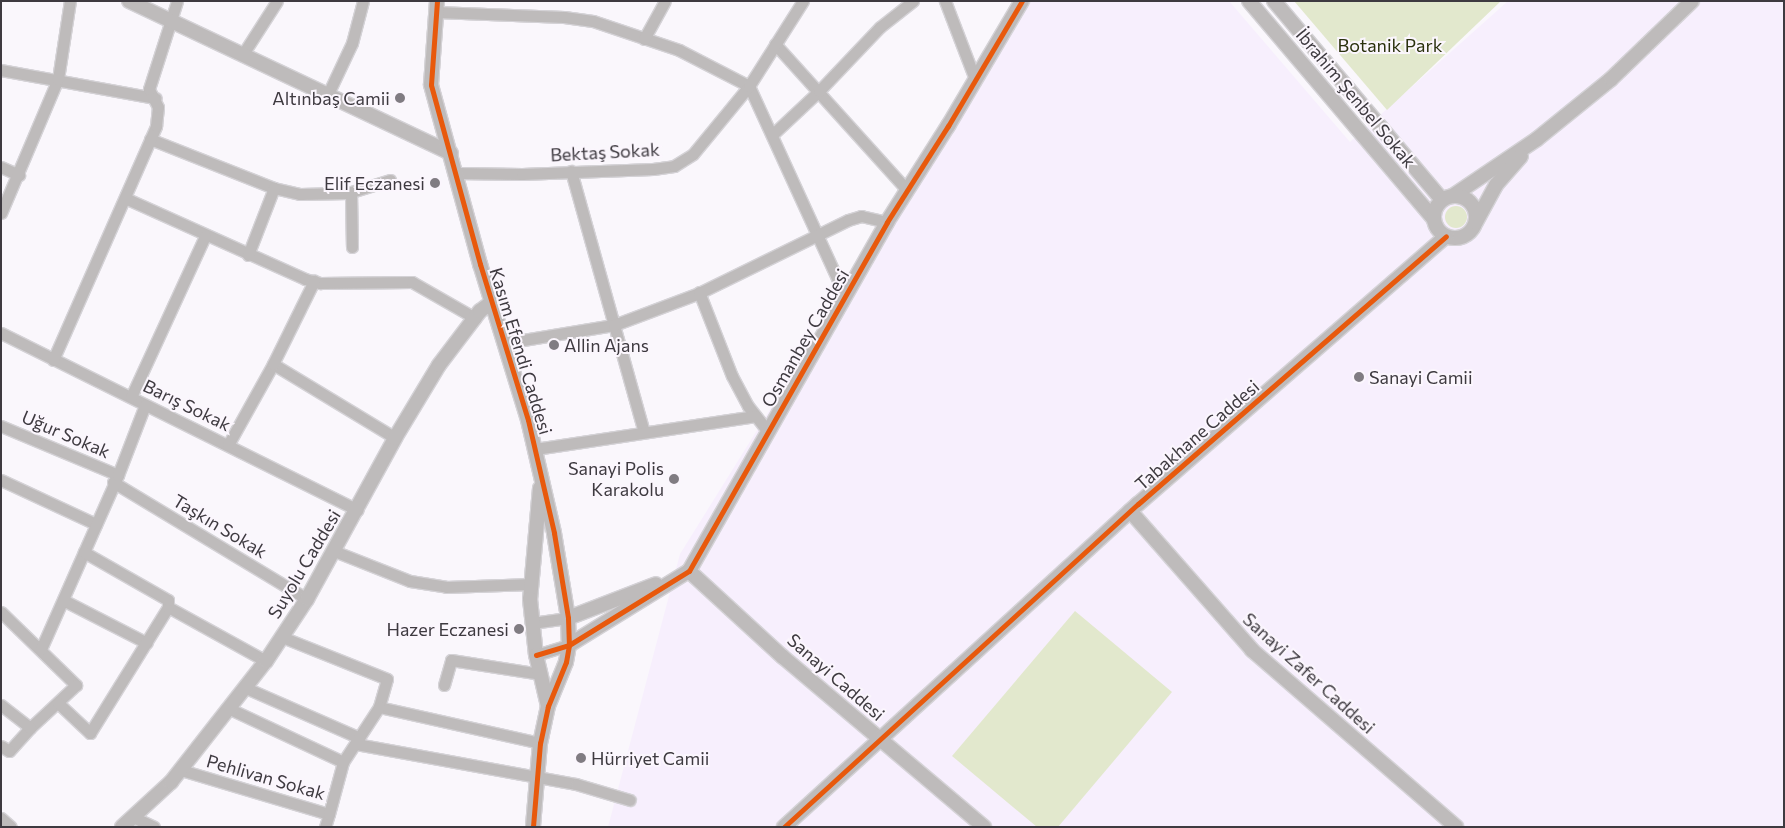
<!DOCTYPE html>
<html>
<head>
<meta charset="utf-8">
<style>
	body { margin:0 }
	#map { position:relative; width:1785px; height:828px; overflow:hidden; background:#faf7fc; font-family:Commissioner,sans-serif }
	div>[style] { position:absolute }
	.built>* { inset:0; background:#f7effd }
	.green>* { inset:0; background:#e2e8cd }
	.round { border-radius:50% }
	.roads { filter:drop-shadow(1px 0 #d4d2d6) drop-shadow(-1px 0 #d4d2d6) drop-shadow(0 1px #d4d2d6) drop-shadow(0 -1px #d4d2d6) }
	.minor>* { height:11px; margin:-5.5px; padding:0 5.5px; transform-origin:5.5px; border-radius:5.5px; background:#bebbbb }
	.tertiary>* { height:14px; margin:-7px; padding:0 7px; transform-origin:7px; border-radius:7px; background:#bebbbb }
	.tertiary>.ring { margin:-7px; padding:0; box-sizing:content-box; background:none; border:14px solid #bebbbb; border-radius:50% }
	.cycleway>* { height:5px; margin:-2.5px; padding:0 2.5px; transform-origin:2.5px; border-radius:2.5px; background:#e8590c }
	.dots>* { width:14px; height:14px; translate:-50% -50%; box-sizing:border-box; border:2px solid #fbf6fd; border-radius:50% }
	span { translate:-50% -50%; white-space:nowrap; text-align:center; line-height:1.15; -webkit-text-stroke:4px #fbf6fd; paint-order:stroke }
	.park-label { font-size:18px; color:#2a310d }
	.poi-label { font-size:18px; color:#3e3a40 }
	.right { translate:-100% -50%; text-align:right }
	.left { translate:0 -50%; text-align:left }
	.street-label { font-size:18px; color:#3e3a40 }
	.frame { position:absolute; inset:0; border:2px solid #3e3a40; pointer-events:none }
</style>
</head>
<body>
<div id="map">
	<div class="built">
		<i style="clip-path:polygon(1024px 1px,1229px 1px,1350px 142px,1508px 1px,1784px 1px,1784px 827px,608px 827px,680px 554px)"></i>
	</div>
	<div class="green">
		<i style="clip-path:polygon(1294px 1px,1501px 1px,1387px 110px)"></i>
		<i class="round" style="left:1445px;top:206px;width:22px;height:22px"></i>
		<i style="clip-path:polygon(1075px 611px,1172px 692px,1058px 827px,1037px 827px,952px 756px)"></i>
	</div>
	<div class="roads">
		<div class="minor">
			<i style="left:945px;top:1px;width:84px;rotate:69deg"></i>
			<i style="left:436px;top:12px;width:128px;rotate:2.2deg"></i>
			<i style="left:564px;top:17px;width:29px;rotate:8deg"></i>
			<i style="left:593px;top:21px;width:91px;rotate:18.6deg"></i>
			<i style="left:679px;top:50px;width:79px;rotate:27.2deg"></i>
			<i style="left:644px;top:39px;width:43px;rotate:-61.1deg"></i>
			<i style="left:775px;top:44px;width:197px;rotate:47.9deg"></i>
			<i style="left:243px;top:54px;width:63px;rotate:-57.3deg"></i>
			<i style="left:1px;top:70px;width:157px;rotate:10.3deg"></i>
			<i style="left:749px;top:86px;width:231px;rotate:65.4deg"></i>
			<i style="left:328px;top:94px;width:56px;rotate:-64.8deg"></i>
			<i style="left:352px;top:43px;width:43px;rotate:-75.3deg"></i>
			<i style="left:772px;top:135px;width:64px;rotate:-43.1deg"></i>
			<i style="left:819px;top:91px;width:88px;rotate:-46.4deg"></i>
			<i style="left:880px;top:27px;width:42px;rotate:-38.2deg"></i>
			<i style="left:150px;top:139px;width:133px;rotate:21.6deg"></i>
			<i style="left:274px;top:188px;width:27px;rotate:13deg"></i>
			<i style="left:300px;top:194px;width:48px;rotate:-1.2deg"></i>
			<i style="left:348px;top:193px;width:44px;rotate:-17.2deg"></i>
			<i style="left:1px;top:167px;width:20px;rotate:24deg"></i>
			<i style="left:571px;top:171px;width:271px;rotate:74.4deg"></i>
			<i style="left:457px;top:173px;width:65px;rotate:0.9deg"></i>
			<i style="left:522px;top:174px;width:131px;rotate:-2.2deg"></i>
			<i style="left:653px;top:169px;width:21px;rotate:-8deg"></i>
			<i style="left:674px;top:166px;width:22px;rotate:-32deg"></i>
			<i style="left:693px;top:154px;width:88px;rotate:-50.5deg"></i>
			<i style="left:749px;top:86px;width:101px;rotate:-57.6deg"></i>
			<i style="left:351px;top:192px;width:55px;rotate:89deg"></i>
			<i style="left:125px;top:198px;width:197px;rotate:24.2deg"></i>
			<i style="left:305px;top:279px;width:16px;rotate:15deg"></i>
			<i style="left:320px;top:283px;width:92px;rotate:-0.6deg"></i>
			<i style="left:412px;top:282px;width:73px;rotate:29.7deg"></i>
			<i style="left:1px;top:213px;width:146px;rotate:-67deg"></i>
			<i style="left:58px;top:79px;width:79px;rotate:-81.3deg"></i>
			<i style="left:248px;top:255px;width:72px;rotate:-68.8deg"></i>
			<i style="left:699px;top:292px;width:90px;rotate:68.6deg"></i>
			<i style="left:732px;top:376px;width:34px;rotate:62deg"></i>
			<i style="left:748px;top:406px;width:33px;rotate:52deg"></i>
			<i style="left:1px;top:333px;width:398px;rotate:26.4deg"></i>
			<i style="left:505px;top:343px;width:110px;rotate:-9.4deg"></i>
			<i style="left:614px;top:325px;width:91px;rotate:-20.6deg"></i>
			<i style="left:699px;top:293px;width:166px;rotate:-26.1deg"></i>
			<i style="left:848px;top:220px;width:14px;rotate:-17deg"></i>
			<i style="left:861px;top:216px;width:27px;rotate:13deg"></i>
			<i style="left:53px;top:360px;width:256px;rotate:-66.2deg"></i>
			<i style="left:156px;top:126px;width:19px;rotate:-84deg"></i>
			<i style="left:158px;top:107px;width:20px;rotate:-117deg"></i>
			<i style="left:149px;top:89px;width:92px;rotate:-72.3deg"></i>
			<i style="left:273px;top:364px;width:143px;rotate:31.2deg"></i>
			<i style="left:131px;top:397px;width:177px;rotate:-65.3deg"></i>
			<i style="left:1px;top:426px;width:127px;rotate:22.7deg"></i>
			<i style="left:228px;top:445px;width:93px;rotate:-60.9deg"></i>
			<i style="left:273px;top:364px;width:93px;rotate:-63.7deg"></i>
			<i style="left:535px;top:449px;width:223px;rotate:-8.5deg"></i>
			<i style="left:1px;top:480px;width:105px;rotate:24.9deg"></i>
			<i style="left:113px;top:482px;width:227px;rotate:31.1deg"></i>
			<i style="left:334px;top:551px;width:82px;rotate:21.5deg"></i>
			<i style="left:410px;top:581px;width:36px;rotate:9deg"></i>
			<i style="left:446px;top:587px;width:86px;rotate:-2deg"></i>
			<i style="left:63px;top:600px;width:94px;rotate:27.1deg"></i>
			<i style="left:168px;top:607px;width:112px;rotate:28.9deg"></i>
			<i style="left:1px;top:612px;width:105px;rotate:44.2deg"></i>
			<i style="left:76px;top:685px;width:63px;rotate:136.9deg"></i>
			<i style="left:30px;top:728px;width:31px;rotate:132deg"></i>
			<i style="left:9px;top:751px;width:9px;rotate:-148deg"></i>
			<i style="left:532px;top:623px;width:36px;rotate:-8deg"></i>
			<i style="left:282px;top:637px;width:113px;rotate:21.8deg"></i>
			<i style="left:387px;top:679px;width:29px;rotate:106deg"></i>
			<i style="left:379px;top:707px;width:165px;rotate:12.6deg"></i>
			<i style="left:41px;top:649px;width:190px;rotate:-66.1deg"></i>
			<i style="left:118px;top:475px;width:75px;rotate:-68.9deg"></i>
			<i style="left:536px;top:655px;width:34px;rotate:-17deg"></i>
			<i style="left:444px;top:685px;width:26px;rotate:-74deg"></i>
			<i style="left:451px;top:660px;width:90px;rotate:8.9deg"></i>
			<i style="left:246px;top:688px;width:124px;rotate:23.7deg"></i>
			<i style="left:58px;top:703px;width:44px;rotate:43.2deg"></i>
			<i style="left:90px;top:733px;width:148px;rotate:-58.2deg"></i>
			<i style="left:168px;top:607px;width:7px;rotate:-90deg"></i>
			<i style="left:168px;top:600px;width:97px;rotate:-150.3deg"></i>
			<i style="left:1px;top:705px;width:37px;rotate:38deg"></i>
			<i style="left:230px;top:709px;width:125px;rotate:25.1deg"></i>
			<i style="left:356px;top:744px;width:224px;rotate:10.3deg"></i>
			<i style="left:576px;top:784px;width:56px;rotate:16.5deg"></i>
			<i style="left:181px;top:770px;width:154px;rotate:16.6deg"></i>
			<i style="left:329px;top:814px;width:14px;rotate:107deg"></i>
			<i style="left:329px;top:814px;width:54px;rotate:-74.9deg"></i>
			<i style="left:343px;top:762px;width:66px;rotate:-56.8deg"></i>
			<i style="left:133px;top:817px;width:23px;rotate:25deg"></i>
			<i style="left:1px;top:818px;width:13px;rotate:42deg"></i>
		</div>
		<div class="tertiary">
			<i style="left:129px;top:1px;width:356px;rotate:25.3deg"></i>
			<i style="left:437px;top:1px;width:84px;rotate:94.1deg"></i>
			<i style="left:431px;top:85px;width:186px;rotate:74.7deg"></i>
			<i style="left:480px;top:264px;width:163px;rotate:72.9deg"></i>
			<i style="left:528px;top:420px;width:116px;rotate:77deg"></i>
			<i style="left:554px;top:533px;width:86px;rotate:80.6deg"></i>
			<i style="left:568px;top:618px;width:27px;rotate:88deg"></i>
			<i style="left:569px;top:645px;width:17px;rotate:100deg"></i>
			<i style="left:566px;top:662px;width:48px;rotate:112.2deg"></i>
			<i style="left:548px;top:706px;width:38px;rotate:102deg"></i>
			<i style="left:540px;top:743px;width:84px;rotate:94.8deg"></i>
			<i style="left:1249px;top:1px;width:286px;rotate:49.7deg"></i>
			<i style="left:1274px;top:1px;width:260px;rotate:49.8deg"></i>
			<i style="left:1454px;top:195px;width:100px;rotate:-34deg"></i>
			<i style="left:1537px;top:139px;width:95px;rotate:-39deg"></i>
			<i style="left:1611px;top:79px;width:112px;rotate:-43.9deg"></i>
			<i class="ring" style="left:1434px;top:196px;width:28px;height:28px"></i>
			<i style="left:1476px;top:222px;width:42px;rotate:-61.6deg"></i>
			<i style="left:1496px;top:185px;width:38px;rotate:-49deg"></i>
			<i style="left:540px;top:488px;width:111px;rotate:95.1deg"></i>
			<i style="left:530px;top:599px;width:56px;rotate:83.9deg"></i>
			<i style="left:536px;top:655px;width:52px;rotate:76.8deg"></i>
			<i style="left:1130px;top:511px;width:185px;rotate:48.7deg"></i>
			<i style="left:1252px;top:650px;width:270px;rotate:40.9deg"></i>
			<i style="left:689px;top:571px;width:127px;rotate:42.5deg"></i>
			<i style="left:783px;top:657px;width:263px;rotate:40.2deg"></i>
			<i style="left:568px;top:618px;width:94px;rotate:-21.1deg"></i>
			<i style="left:569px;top:645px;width:141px;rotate:-31.7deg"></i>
			<i style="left:689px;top:571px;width:401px;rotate:-60.4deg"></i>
			<i style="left:887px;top:222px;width:114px;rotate:-57.6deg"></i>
			<i style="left:948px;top:126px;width:145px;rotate:-59.4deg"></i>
			<i style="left:122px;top:827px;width:67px;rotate:-42.6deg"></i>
			<i style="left:171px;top:782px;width:154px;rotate:-51.9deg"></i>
			<i style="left:266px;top:661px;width:74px;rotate:-56.5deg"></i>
			<i style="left:307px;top:599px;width:183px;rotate:-61.3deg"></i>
			<i style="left:395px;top:438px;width:85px;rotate:-58.9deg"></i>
			<i style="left:439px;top:365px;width:68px;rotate:-52.8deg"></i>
			<i style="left:480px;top:311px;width:15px;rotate:-37deg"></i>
			<i style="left:784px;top:827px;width:479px;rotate:-42.4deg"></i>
			<i style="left:1138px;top:504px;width:408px;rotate:-41deg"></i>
		</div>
	</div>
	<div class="cycleway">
		<i style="left:437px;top:1px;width:84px;rotate:94.1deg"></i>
		<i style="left:431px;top:85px;width:186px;rotate:74.7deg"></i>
		<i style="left:480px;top:264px;width:163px;rotate:72.9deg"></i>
		<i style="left:528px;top:420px;width:116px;rotate:77deg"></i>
		<i style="left:554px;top:533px;width:86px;rotate:80.6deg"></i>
		<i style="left:568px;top:618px;width:27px;rotate:88deg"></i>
		<i style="left:569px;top:645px;width:17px;rotate:100deg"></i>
		<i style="left:566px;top:662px;width:48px;rotate:112.2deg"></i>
		<i style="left:548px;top:706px;width:38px;rotate:102deg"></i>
		<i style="left:540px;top:743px;width:84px;rotate:94.8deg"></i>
		<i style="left:536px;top:655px;width:34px;rotate:-17deg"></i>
		<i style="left:569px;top:645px;width:141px;rotate:-31.7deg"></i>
		<i style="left:689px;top:571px;width:401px;rotate:-60.4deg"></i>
		<i style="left:887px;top:222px;width:114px;rotate:-57.6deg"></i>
		<i style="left:948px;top:126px;width:145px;rotate:-59.4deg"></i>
		<i style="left:784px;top:827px;width:479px;rotate:-42.4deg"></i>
		<i style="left:1138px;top:504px;width:408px;rotate:-41deg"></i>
	</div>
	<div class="dots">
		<i style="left:400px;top:98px;background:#807c82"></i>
		<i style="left:435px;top:183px;background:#807c82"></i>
		<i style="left:554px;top:345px;background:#807c82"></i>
		<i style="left:1359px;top:377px;background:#807c82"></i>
		<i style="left:674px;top:479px;background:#807c82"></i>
		<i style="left:519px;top:629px;background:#807c82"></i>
		<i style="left:581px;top:758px;background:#807c82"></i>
	</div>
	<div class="park-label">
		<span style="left:1390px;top:45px">Botanik Park</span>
	</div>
	<div class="poi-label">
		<span class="right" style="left:390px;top:98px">Altınbaş Camii</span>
		<span class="right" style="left:425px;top:183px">Elif Eczanesi</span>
		<span class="left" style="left:564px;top:345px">Allin Ajans</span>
		<span class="left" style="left:1369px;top:377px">Sanayi Camii</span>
		<span class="right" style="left:664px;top:479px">Sanayi Polis<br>Karakolu</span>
		<span class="right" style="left:509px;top:629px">Hazer Eczanesi</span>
		<span class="left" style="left:591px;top:758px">Hürriyet Camii</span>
	</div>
	<div class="street-label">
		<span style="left:1356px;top:98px;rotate:50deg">İbrahim Şenbel Sokak</span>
		<span style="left:605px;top:152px;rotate:-3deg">Bektaş Sokak</span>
		<span style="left:805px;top:338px;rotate:-60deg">Osmanbey Caddesi</span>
		<span style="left:521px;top:351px;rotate:73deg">Kasım Efendi Caddesi</span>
		<span style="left:187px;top:405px;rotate:26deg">Barış Sokak</span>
		<span style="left:66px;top:434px;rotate:23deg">Uğur Sokak</span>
		<span style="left:1197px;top:435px;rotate:-41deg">Tabakhane Caddesi</span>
		<span style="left:220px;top:526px;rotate:31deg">Taşkın Sokak</span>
		<span style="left:304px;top:564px;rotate:-59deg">Suyolu Caddesi</span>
		<span style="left:1309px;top:673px;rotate:42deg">Sanayi Zafer Caddesi</span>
		<span style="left:836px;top:677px;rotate:41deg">Sanayi Caddesi</span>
		<span style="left:266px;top:777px;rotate:16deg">Pehlivan Sokak</span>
	</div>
	<div class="frame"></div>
</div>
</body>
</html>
